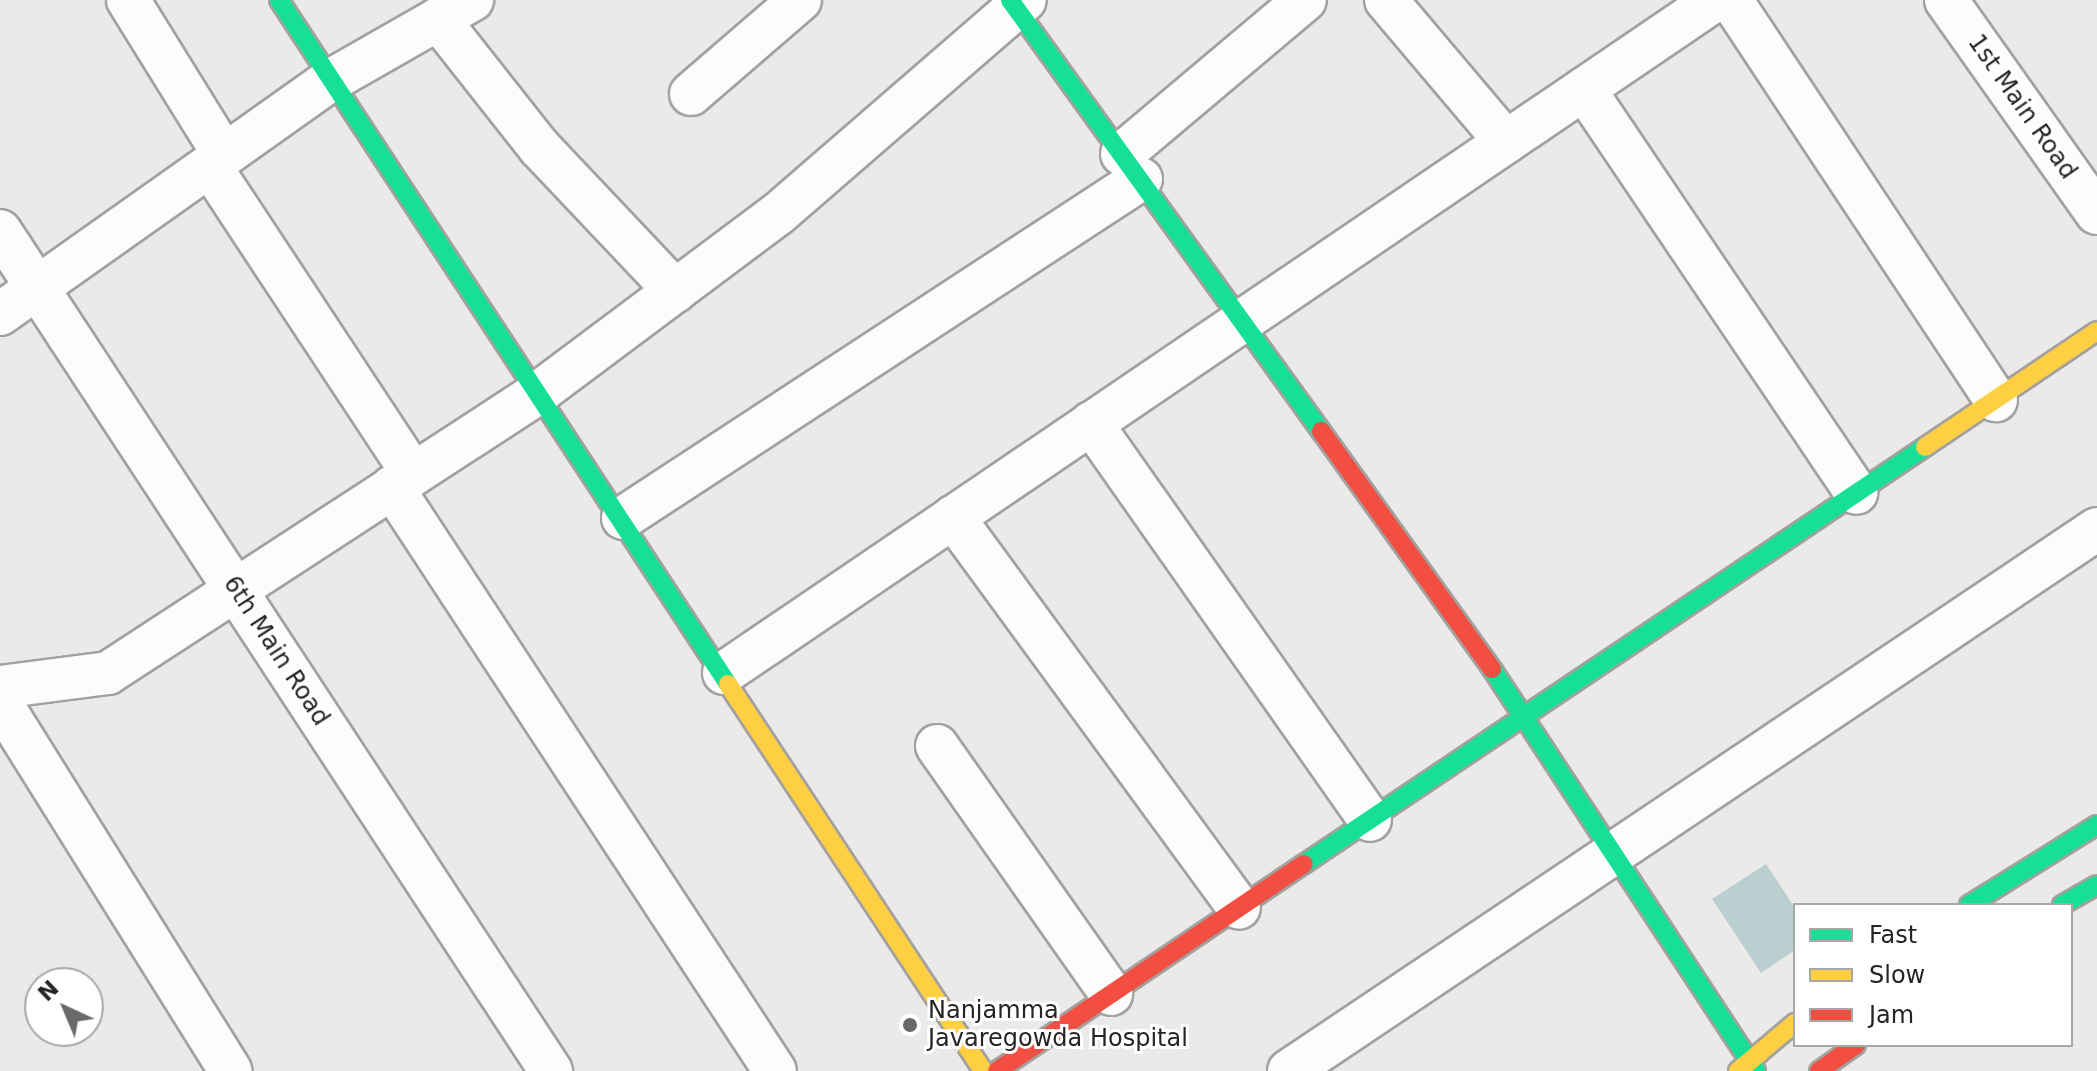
<!DOCTYPE html>
<html>
<head>
<meta charset="utf-8">
<style>
	body { margin:0 }
	#map { position:relative; width:2097px; height:1071px; overflow:hidden; background:#eceae8; font-family:"DejaVu Sans",sans-serif }
	div>[style] { position:absolute }
	.building>* { inset:0; background:#b9cfd0 }
	.roads { filter:drop-shadow(2px 0 #a2a19f) drop-shadow(-2px 0 #a2a19f) drop-shadow(0 2px #a2a19f) drop-shadow(0 -2px #a2a19f) }
	.street>* { height:42px; margin:-21px; padding:0 21px; transform-origin:21px; border-radius:21px; background:#fcfcfc }
	.fast>* { height:18px; margin:-9px; padding:0 9px; transform-origin:9px; border-radius:9px; background:#16e098 }
	.slow>* { height:18px; margin:-9px; padding:0 9px; transform-origin:9px; border-radius:9px; background:#ffcf43 }
	.jam>* { height:18px; margin:-9px; padding:0 9px; transform-origin:9px; border-radius:9px; background:#f24e42 }
	.dots>* { width:22px; height:22px; translate:-50% -50%; box-sizing:border-box; border:4px solid #fff; border-radius:50% }
	span { translate:-50% -50%; white-space:nowrap; text-align:center; line-height:1.15; -webkit-text-stroke:6px #fff; paint-order:stroke }
	.street-label { font-size:24px; color:#262523 }
	.poi-label { font-size:24px; color:#262523 }
	.left { translate:0 -50%; text-align:left }
	.legend { position:absolute; left:1793px; top:903px; width:280px; height:144px; box-sizing:border-box; background:#fff; border:2px solid #a8a8a7; margin:0; padding:10px 14px; list-style:none; font-size:24px; color:#262523 }
	.legend li { display:flex; align-items:center; gap:16px; height:40px }
	.legend b { width:40px; border:2px solid #a8a8a7 }
	.north { position:absolute; left:24px; top:967px; width:80px; height:80px; box-sizing:border-box; background:#fff; border:2px solid #a8a8a7; border-radius:50%; rotate:316deg; font-size:22px; font-weight:700; line-height:32px; text-align:center; color:#262523 }
	.north::after { content:''; display:block; margin:auto; width:28px; height:36px; background:#6b6a68; clip-path:polygon(50% 0,100% 100%,50% 72%,0 100%) }
</style>
</head>
<body>
<div id="map">
	<div class="building">
		<i style="clip-path:polygon(1766px 864px,1795px 908px,1795px 950px,1761px 973px,1712px 899px)"></i>
	</div>
	<div class="roads">
		<div class="street">
			<i style="left:128px;top:0;width:182px;rotate:58.2deg"></i>
			<i style="left:1386px;top:0;width:186px;rotate:49.8deg"></i>
			<i style="left:1731px;top:0;width:480px;rotate:56.5deg"></i>
			<i style="left:1946px;top:0;width:261px;rotate:54.7deg"></i>
			<i style="left:438px;top:19px;width:164px;rotate:51.7deg"></i>
			<i style="left:540px;top:148px;width:197px;rotate:46.6deg"></i>
			<i style="left:1584px;top:89px;width:487px;rotate:56deg"></i>
			<i style="left:691px;top:94px;width:144px;rotate:-40.8deg"></i>
			<i style="left:1122px;top:154px;width:239px;rotate:-40.1deg"></i>
			<i style="left:210px;top:166px;width:369px;rotate:56.6deg"></i>
			<i style="left:0;top:231px;width:1005px;rotate:56.74deg"></i>
			<i style="left:0;top:314px;width:402px;rotate:-35.3deg"></i>
			<i style="left:328px;top:82px;width:166px;rotate:-29.7deg"></i>
			<i style="left:1091px;top:423px;width:485px;rotate:54.9deg"></i>
			<i style="left:392px;top:487px;width:698px;rotate:56.74deg"></i>
			<i style="left:953px;top:517px;width:484px;rotate:53.8deg"></i>
			<i style="left:623px;top:518px;width:619px;rotate:-33.2deg"></i>
			<i style="left:724px;top:673px;width:1198px;rotate:-34.18deg"></i>
			<i style="left:0;top:687px;width:109px;rotate:-7.4deg"></i>
			<i style="left:108px;top:673px;width:517px;rotate:-33.07deg"></i>
			<i style="left:541px;top:391px;width:297px;rotate:-36.8deg"></i>
			<i style="left:779px;top:213px;width:325px;rotate:-40.9deg"></i>
			<i style="left:0;top:702px;width:435px;rotate:58deg"></i>
			<i style="left:937px;top:746px;width:303px;rotate:54.9deg"></i>
			<i style="left:1289px;top:1071px;width:973px;rotate:-33.85deg"></i>
		</div>
		<div class="fast">
			<i style="left:279px;top:0;width:818px;rotate:56.72deg"></i>
			<i style="left:1010px;top:0;width:531px;rotate:54.19deg"></i>
			<i style="left:1492px;top:669px;width:481px;rotate:56.7deg"></i>
			<i style="left:1304px;top:864px;width:748px;rotate:-33.88deg"></i>
			<i style="left:1969px;top:905px;width:151px;rotate:-32deg"></i>
			<i style="left:2062px;top:905px;width:40px;rotate:-29.7deg"></i>
		</div>
		<div class="slow">
			<i style="left:1925px;top:447px;width:207px;rotate:-34deg"></i>
			<i style="left:728px;top:684px;width:463px;rotate:56.6deg"></i>
			<i style="left:1738px;top:1071px;width:75px;rotate:-40.1deg"></i>
		</div>
		<div class="jam">
			<i style="left:1321px;top:431px;width:293px;rotate:54.3deg"></i>
			<i style="left:997px;top:1071px;width:370px;rotate:-34deg"></i>
			<i style="left:1819px;top:1071px;width:45px;rotate:-35.1deg"></i>
		</div>
	</div>
	<div class="dots">
		<i style="left:910px;top:1025px;background:#6b6a68"></i>
	</div>
	<div class="street-label">
		<span style="left:2022px;top:107px;rotate:55deg">1st Main Road</span>
		<span style="left:276px;top:651px;rotate:57deg">6th Main Road</span>
	</div>
	<div class="poi-label">
		<span class="left" style="left:928px;top:1025px">Nanjamma<br>Javaregowda Hospital</span>
	</div>
	<ul class="legend">
	<li><b style="height:10px;background:#16e098"></b>Fast</li>
	<li><b style="height:10px;background:#ffcf43"></b>Slow</li>
	<li><b style="height:10px;background:#f24e42"></b>Jam</li>
	</ul>
	<div class="north">N</div>
</div>
</body>
</html>
